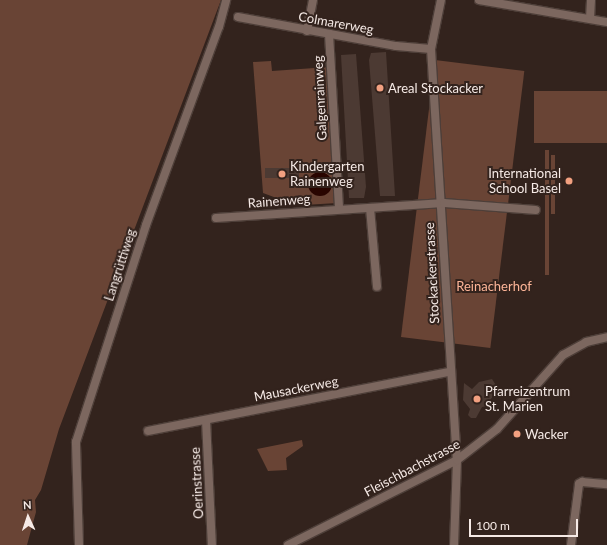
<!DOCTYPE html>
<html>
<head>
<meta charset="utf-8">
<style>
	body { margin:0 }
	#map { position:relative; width:607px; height:545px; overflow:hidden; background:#33231d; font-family:Lato,sans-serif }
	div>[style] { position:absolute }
	.green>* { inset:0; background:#694435; transform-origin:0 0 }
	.water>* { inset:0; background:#290500 }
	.round { border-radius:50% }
	.building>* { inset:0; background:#4c3a33; transform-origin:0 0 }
	.roads { filter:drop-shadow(1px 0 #4e3f39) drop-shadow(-1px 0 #4e3f39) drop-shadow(0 1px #4e3f39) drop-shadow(0 -1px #4e3f39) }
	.minor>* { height:8px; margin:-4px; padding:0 4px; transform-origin:4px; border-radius:4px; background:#7c675f }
	.dots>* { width:11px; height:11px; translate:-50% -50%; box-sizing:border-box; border:2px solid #33231d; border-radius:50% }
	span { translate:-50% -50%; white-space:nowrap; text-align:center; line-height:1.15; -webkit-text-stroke:4px #33231d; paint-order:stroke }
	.street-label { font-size:13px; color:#f6eae6 }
	.poi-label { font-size:13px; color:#f6eae6 }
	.left { translate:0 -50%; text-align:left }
	.right { translate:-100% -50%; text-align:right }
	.park-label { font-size:13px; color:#feb598 }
	.north { position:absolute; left:8px; top:497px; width:40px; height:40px; -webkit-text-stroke:3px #33231d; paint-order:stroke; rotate:357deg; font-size:11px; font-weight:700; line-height:16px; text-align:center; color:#f6eae6 }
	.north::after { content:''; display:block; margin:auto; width:14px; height:18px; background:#f6eae6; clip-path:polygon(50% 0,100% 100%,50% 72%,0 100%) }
	.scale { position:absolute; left:469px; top:519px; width:109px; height:18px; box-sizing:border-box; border:2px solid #f6eae6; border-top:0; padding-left:5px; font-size:12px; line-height:14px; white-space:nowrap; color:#f6eae6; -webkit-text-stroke:3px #33231d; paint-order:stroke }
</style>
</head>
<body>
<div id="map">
	<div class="green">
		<i style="clip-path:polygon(0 0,221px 0,59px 429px,41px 490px,35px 500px,36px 512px,27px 545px,0 545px)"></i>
		<i style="left:435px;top:60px;width:90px;height:279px;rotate:7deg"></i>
		<i style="clip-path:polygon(271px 61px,272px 71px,329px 67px,337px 203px,304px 205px,302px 200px,282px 200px,263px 193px,253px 62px)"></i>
		<i style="left:607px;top:91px;width:52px;height:73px;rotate:90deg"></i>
		<i style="left:545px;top:150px;width:4px;height:125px"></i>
		<i style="left:551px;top:155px;width:4px;height:59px"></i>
		<i style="clip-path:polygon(302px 440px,303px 446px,286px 458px,287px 470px,268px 471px,257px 449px)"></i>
	</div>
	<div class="water">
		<i class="round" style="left:308px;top:172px;width:24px;height:24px"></i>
	</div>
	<div class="building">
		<i style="clip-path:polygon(386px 52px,395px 196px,380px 196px,369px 60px,371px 53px)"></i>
		<i style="clip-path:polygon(356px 54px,366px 187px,364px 198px,349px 198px,341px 55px)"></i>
		<i style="left:299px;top:168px;width:10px;height:34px;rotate:90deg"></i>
		<i style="clip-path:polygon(492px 379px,499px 390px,489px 401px,489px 406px,482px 407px,476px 418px,471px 418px,468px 415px,470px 409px,463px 400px,464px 383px,472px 389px,479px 382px)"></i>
	</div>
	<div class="roads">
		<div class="minor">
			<i style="left:441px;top:0;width:50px;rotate:101.5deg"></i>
			<i style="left:431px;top:49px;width:412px;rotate:86.4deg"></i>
			<i style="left:457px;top:460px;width:85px;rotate:92deg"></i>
			<i style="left:479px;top:0;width:130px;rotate:9.8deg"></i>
			<i style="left:238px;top:17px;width:161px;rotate:10.4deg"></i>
			<i style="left:396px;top:46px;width:35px;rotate:5deg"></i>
			<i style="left:590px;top:19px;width:19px;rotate:-87deg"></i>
			<i style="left:307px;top:31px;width:32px;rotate:-79deg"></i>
			<i style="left:329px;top:34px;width:175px;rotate:86.7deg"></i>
			<i style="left:370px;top:208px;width:79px;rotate:84.9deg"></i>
			<i style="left:216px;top:218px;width:228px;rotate:-3.8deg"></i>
			<i style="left:444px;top:203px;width:92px;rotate:4.4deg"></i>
			<i style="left:206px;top:420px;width:125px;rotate:87.3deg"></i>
			<i style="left:148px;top:431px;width:308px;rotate:-11.1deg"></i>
			<i style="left:79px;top:545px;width:103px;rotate:-91.7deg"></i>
			<i style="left:76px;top:442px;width:228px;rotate:-72.1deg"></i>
			<i style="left:146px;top:225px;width:211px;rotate:-69.8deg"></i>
			<i style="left:219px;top:27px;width:28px;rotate:-75deg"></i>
			<i style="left:288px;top:545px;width:189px;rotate:-26.7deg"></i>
			<i style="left:457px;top:460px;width:51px;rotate:-37.8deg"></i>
			<i style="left:497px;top:429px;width:99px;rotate:-48.3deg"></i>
			<i style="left:563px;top:355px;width:26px;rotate:-29deg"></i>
			<i style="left:586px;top:342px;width:22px;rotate:-13deg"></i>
			<i style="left:571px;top:545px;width:62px;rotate:-82.5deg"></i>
			<i style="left:579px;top:484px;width:4px;rotate:-34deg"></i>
			<i style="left:582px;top:482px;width:25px;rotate:5deg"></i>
		</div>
	</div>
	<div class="dots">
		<i style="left:380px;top:88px;background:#f2a080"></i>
		<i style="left:282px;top:174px;background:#f2a080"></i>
		<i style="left:569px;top:181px;background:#f2a080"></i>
		<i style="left:477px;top:399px;background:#f2a080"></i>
		<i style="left:517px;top:434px;background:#f2a080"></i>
	</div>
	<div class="street-label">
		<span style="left:336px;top:23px;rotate:10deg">Colmarerweg</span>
		<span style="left:320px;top:98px;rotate:-93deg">Galgenrainweg</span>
		<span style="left:279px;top:201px;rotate:-4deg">Rainenweg</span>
		<span style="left:120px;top:265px;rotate:-72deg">Langrüttiweg</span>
		<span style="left:432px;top:273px;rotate:-93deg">Stockackerstrasse</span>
		<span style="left:296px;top:389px;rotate:-11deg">Mausackerweg</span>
		<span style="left:412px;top:468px;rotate:-28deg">Fleischbachstrasse</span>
		<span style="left:197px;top:483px;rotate:-93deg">Oerinstrasse</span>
	</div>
	<div class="poi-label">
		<span class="left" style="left:388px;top:88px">Areal Stockacker</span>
		<span class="left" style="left:290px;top:174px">Kindergarten<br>Rainenweg</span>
		<span class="right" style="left:561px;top:181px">International<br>School Basel</span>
		<span class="left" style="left:485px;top:399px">Pfarreizentrum<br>St. Marien</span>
		<span class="left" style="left:525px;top:434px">Wacker</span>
	</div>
	<div class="park-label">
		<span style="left:494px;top:286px">Reinacherhof</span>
	</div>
	<div class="north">N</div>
	<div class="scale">100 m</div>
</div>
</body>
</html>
